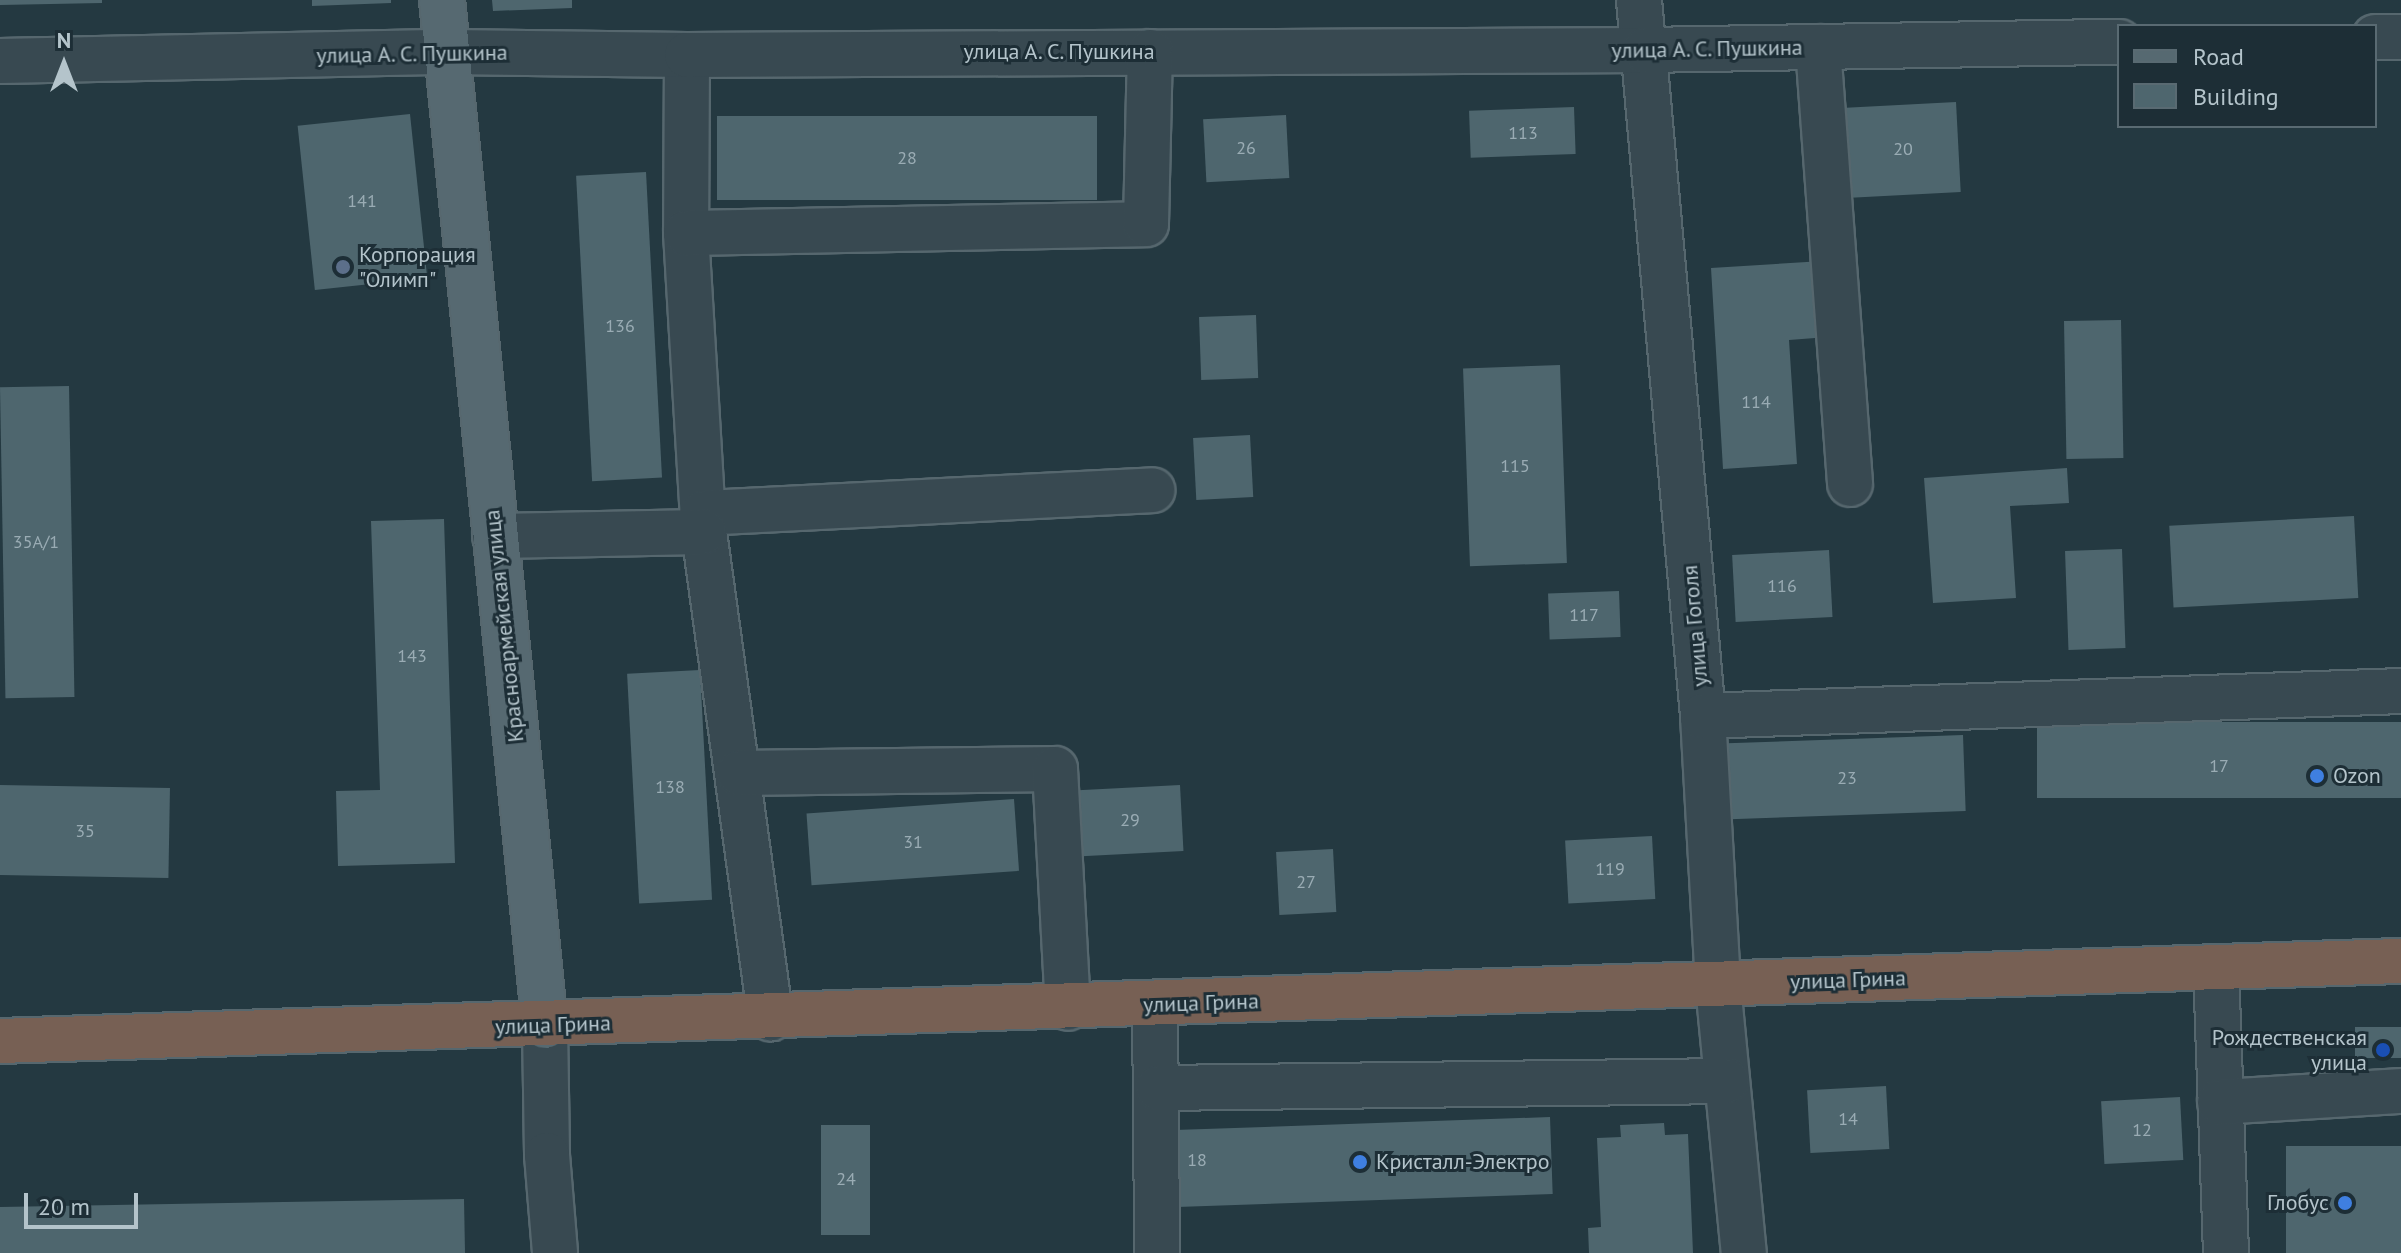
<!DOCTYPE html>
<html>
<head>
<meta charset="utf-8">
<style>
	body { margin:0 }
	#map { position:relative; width:2401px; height:1253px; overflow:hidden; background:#243941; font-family:"PT Sans",sans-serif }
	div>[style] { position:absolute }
	.building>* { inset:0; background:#4e666e; transform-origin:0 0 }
	.roads { filter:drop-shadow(2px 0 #56676e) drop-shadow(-2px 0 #56676e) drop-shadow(0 2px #56676e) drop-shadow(0 -2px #56676e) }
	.minor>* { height:44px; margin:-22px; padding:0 22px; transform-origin:22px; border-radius:22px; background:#384951 }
	.major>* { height:44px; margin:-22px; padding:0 22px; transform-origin:22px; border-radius:22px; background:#566971 }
	.highway>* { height:44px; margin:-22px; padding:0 22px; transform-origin:22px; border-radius:22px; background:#776054 }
	.dots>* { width:22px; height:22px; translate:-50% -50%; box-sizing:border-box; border:4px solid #1d2e36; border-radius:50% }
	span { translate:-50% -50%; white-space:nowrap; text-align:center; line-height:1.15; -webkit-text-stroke:6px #1d2e36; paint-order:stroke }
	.number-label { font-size:18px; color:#9aacb4 }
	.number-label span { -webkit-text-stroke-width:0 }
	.street-label { font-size:22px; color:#b4c4cb }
	.poi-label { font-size:22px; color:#b4c4cb }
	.left { translate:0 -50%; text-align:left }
	.right { translate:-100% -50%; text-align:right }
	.legend { position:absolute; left:2117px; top:24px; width:260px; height:104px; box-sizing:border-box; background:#1d2e36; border:2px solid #596a72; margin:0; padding:10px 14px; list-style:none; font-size:24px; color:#b4c4cb }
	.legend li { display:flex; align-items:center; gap:16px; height:40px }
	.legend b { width:40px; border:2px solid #596a72 }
	.north { position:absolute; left:24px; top:24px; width:80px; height:80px; -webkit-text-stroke:6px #1d2e36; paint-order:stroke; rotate:0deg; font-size:22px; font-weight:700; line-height:32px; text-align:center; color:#b4c4cb }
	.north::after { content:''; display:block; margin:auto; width:28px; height:36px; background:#b4c4cb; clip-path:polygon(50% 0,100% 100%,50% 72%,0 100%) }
	.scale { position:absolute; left:24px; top:1193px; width:114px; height:36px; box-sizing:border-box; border:4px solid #b4c4cb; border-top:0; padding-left:10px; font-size:24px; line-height:28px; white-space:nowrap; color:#b4c4cb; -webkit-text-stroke:6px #1d2e36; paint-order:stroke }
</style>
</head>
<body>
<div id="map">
	<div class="building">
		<i style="clip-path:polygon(0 0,102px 0,102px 3px,0 5px)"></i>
		<i style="clip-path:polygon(312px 0,391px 0,391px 3px,312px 6px)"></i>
		<i style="clip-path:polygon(492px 0,572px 0,572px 8px,493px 11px)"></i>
		<i style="left:1956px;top:102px;width:90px;height:110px;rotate:87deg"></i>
		<i style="left:1574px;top:107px;width:47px;height:105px;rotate:88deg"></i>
		<i style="left:410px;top:114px;width:165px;height:113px;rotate:84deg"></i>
		<i style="left:1286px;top:115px;width:63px;height:83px;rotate:87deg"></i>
		<i style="left:717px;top:116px;width:380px;height:84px"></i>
		<i style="left:646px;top:172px;width:306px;height:70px;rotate:87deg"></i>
		<i style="clip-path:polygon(1823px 261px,1828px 337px,1789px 340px,1797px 464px,1723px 469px,1711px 268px)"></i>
		<i style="left:1256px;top:315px;width:63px;height:57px;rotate:88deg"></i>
		<i style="left:2121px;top:320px;width:138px;height:57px;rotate:89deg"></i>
		<i style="left:1560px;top:365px;width:198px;height:97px;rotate:88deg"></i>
		<i style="left:69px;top:386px;width:311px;height:69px;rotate:89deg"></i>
		<i style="left:1250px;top:435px;width:62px;height:57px;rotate:87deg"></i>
		<i style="clip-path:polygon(2067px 468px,2069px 503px,2010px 506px,2016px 598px,1933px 603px,1924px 478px)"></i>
		<i style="left:2354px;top:516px;width:82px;height:185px;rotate:87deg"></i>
		<i style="clip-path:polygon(444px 519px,455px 863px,338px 866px,336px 791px,380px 790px,371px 521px)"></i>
		<i style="left:2122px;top:549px;width:99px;height:57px;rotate:88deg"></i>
		<i style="left:1829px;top:550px;width:67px;height:97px;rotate:87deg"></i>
		<i style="left:1619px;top:591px;width:46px;height:71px;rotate:88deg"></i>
		<i style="left:700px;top:670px;width:230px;height:73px;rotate:87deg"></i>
		<i style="left:2401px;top:722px;width:76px;height:364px;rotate:90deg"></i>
		<i style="left:1963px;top:735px;width:76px;height:236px;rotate:88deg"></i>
		<i style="left:0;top:785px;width:170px;height:90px;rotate:1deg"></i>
		<i style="left:1180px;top:785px;width:66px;height:102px;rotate:87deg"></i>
		<i style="left:1014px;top:799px;width:72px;height:208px;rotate:86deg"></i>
		<i style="left:1652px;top:836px;width:63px;height:87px;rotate:87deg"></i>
		<i style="left:1333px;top:849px;width:63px;height:57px;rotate:87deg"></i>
		<i style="left:2355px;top:1027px;width:46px;height:31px"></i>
		<i style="left:1886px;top:1086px;width:63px;height:79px;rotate:87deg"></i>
		<i style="left:2180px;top:1097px;width:63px;height:79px;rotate:87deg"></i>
		<i style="left:1550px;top:1117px;width:77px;height:383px;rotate:88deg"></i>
		<i style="clip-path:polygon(1664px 1123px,1665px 1135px,1688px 1134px,1693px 1253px,1589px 1253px,1588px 1228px,1601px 1227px,1597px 1138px,1621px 1137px,1620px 1125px)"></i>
		<i style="left:821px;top:1125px;width:49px;height:110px"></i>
		<i style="left:2401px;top:1146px;width:107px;height:115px;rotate:90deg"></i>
		<i style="clip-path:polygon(464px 1199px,465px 1253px,0 1253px,0 1207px)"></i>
	</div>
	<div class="roads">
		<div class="minor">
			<i style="left:1639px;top:0;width:719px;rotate:84.89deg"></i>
			<i style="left:1703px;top:716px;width:269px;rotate:86.8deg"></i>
			<i style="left:1718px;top:985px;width:269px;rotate:84.5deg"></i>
			<i style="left:2375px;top:37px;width:26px"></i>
			<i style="left:1818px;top:47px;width:438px;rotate:85.8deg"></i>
			<i style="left:687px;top:55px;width:178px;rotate:90.3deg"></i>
			<i style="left:686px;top:233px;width:300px;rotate:86.6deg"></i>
			<i style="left:704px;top:532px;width:491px;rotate:82.2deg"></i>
			<i style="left:0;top:61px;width:446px;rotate:-1.2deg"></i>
			<i style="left:446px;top:52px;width:241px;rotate:0.7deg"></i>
			<i style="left:687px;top:55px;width:958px;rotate:-0.3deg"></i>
			<i style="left:1645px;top:50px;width:474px;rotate:-1deg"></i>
			<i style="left:686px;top:233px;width:460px;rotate:-1.1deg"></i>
			<i style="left:1146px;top:224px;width:172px;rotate:-88.7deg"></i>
			<i style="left:703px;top:513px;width:450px;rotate:-2.9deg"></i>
			<i style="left:495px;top:536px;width:209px;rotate:-1.1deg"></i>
			<i style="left:1703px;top:716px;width:698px;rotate:-2.05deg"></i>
			<i style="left:739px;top:773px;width:316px;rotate:-0.7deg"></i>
			<i style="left:1055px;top:769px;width:239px;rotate:86.9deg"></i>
			<i style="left:2216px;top:967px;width:286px;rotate:88deg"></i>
			<i style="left:1155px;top:1005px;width:248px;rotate:89.5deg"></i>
			<i style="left:545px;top:1026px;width:129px;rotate:89.1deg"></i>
			<i style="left:547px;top:1155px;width:98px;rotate:85.3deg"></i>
			<i style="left:1158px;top:1088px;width:569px;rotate:-0.7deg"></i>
			<i style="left:2220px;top:1102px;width:181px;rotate:-3.5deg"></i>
		</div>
		<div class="major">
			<i style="left:442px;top:0;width:1031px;rotate:84.27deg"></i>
		</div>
		<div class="highway">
			<i style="left:0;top:1041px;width:2402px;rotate:-1.91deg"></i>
		</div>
	</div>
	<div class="dots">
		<i style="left:343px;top:267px;background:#5c6f8a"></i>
		<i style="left:2317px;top:776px;background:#3f7fe0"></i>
		<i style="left:2383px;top:1050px;background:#1a4fb4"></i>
		<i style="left:1360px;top:1162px;background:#3f7fe0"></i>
		<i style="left:2345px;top:1203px;background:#3f7fe0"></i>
	</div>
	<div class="number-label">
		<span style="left:1523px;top:133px">113</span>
		<span style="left:1246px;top:148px">26</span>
		<span style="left:1903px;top:149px">20</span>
		<span style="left:907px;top:158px">28</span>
		<span style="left:362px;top:201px">141</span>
		<span style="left:620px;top:326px">136</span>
		<span style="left:1756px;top:402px">114</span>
		<span style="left:1515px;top:466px">115</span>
		<span style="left:36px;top:542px">35А/1</span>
		<span style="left:1782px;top:586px">116</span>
		<span style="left:1584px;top:615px">117</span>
		<span style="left:412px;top:656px">143</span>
		<span style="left:2219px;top:766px">17</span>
		<span style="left:1847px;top:778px">23</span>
		<span style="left:670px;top:787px">138</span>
		<span style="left:1130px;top:820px">29</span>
		<span style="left:85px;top:831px">35</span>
		<span style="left:913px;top:842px">31</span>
		<span style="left:1610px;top:869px">119</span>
		<span style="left:1306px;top:882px">27</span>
		<span style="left:1848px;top:1119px">14</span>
		<span style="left:2142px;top:1130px">12</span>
		<span style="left:1197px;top:1160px">18</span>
		<span style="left:846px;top:1179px">24</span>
	</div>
	<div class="street-label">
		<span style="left:1707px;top:49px;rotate:-1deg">улица А. С. Пушкина</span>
		<span style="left:1059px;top:52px">улица А. С. Пушкина</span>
		<span style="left:412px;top:54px;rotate:-1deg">улица А. С. Пушкина</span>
		<span style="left:504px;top:626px;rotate:-96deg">Красноармейская улица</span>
		<span style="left:1695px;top:626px;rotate:-95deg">улица Гоголя</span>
		<span style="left:1848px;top:980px;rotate:-2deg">улица Грина</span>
		<span style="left:1201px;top:1003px;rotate:-2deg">улица Грина</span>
		<span style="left:553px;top:1025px;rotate:-2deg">улица Грина</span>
	</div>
	<div class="poi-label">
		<span class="left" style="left:359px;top:267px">Корпорация<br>"Олимп"</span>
		<span class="left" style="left:2333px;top:776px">Ozon</span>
		<span class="right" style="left:2367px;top:1050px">Рождественская<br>улица</span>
		<span class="left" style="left:1376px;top:1162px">Кристалл-Электро</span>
		<span class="right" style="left:2329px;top:1203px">Глобус</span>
	</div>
	<ul class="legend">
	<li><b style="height:10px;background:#566971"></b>Road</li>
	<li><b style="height:22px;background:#4e666e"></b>Building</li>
	</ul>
	<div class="north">N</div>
	<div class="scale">20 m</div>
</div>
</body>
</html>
